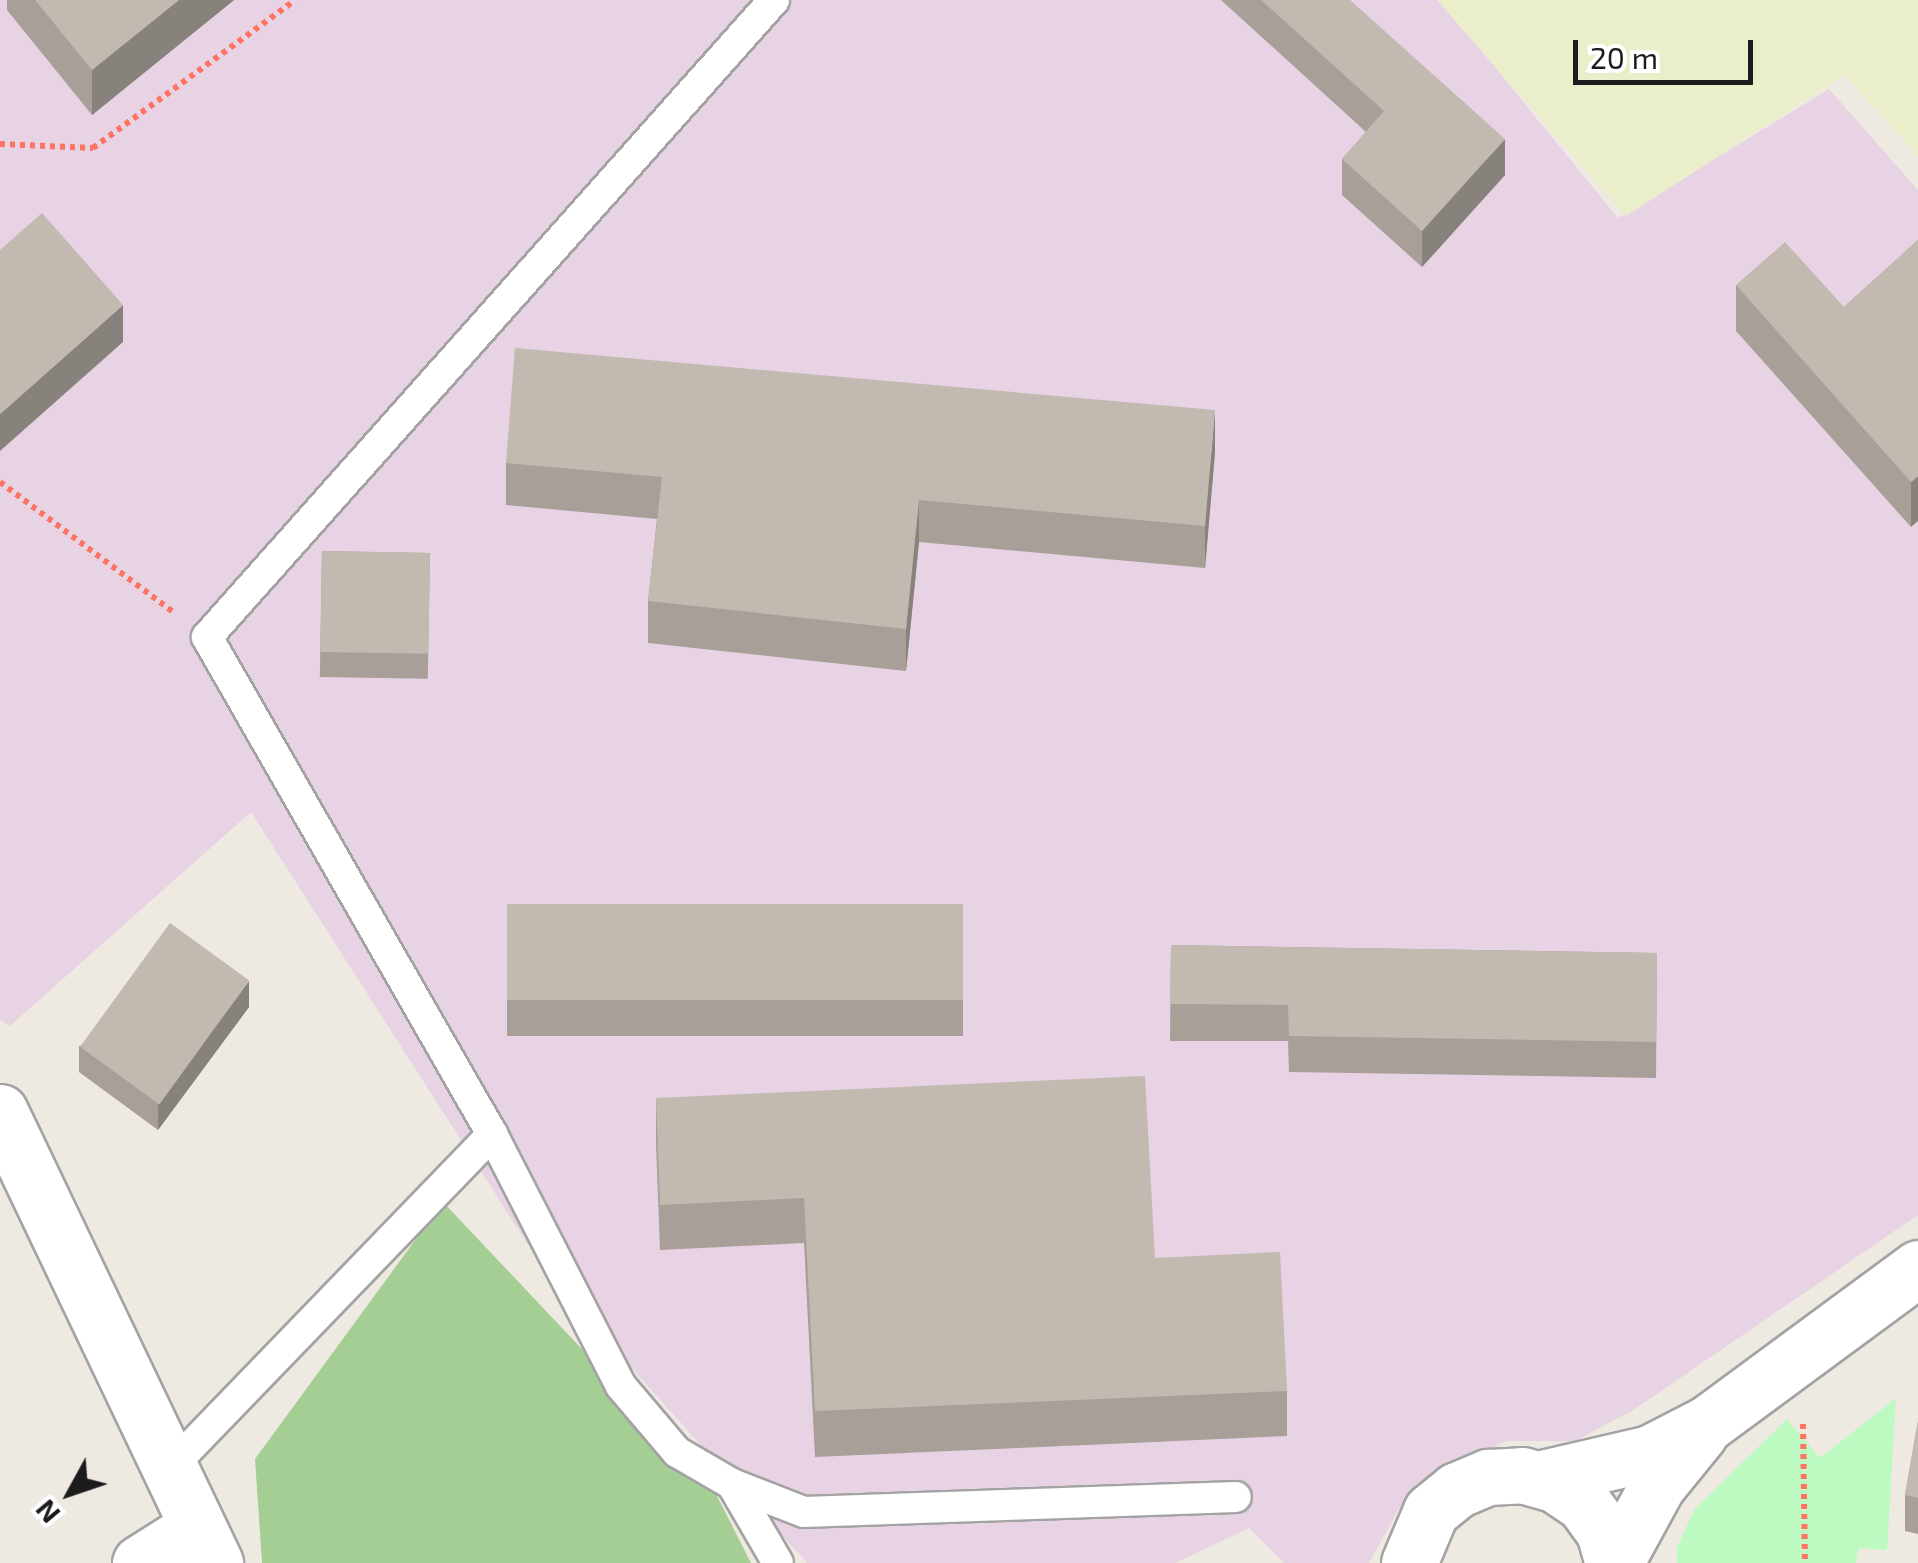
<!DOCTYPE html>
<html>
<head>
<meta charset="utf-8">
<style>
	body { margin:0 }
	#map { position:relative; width:1918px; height:1563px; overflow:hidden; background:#eeeae1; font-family:"Exo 2",sans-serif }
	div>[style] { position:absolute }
	.industrial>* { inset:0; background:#e7d3e3 }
	.farmland>* { inset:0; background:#ebeecb }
	.forest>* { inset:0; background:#a5ce94 }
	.park>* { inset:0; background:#bcfac1 }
	.path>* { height:6px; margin-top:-3px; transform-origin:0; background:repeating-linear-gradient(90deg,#fd7463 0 5px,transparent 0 10px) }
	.roads { filter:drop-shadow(2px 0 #a3a3a3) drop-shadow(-2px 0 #a3a3a3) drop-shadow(0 2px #a3a3a3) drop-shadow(0 -2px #a3a3a3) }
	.service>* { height:30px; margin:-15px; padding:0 15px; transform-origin:15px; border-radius:15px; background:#fff }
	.minor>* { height:55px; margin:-27.5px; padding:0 27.5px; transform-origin:27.5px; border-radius:27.5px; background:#fff }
	.wall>* { inset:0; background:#a79f98; transform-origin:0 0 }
	.shaded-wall>* { inset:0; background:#88827c }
	.building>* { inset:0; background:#c2b9b1; transform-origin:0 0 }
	span { translate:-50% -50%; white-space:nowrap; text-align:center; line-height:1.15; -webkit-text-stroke:8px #fff; paint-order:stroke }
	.north { position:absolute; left:20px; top:1443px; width:100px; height:100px; -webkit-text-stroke:8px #fff; paint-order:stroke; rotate:230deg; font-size:28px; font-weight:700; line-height:40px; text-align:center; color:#1c1c1c }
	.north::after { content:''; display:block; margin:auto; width:35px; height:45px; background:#1c1c1c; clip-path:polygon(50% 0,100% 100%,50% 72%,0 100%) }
	.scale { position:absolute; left:1573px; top:40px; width:180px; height:45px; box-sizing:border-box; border:5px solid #1c1c1c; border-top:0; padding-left:12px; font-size:30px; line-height:35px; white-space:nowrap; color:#1c1c1c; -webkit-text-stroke:8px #fff; paint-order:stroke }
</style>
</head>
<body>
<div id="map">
	<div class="industrial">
		<i style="clip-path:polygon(0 0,1440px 0,1618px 218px,1829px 89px,1918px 190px,1918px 1215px,1632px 1411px,1575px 1441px,1506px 1441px,1445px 1471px,1398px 1510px,1369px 1563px,1284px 1563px,1249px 1528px,1175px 1563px,807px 1563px,546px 1273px,251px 812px,10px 1026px,0 1020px)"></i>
	</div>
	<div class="farmland">
		<i style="clip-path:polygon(1437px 0,1918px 0,1918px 156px,1845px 75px,1626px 216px)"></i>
	</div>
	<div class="forest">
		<i style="clip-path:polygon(443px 1202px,713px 1488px,751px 1563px,262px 1563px,255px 1459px)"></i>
	</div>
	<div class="park">
		<i style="clip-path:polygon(1896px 1398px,1887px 1550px,1859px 1548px,1856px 1563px,1677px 1563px,1677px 1547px,1695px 1509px,1787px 1419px,1820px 1458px)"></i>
	</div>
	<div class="path">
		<i style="left:0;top:144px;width:93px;rotate:2.5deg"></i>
		<i style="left:93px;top:148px;width:250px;rotate:-36.2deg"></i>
		<i style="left:0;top:482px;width:216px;rotate:36.9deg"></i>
		<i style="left:1803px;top:1424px;width:139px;rotate:89.2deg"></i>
	</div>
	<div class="roads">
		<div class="service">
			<i style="left:774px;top:0;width:853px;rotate:131.67deg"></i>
			<i style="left:207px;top:637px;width:573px;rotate:60.17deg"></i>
			<i style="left:492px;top:1134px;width:283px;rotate:62.9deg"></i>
			<i style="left:621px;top:1386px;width:87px;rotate:49.7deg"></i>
			<i style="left:677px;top:1452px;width:64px;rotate:30.2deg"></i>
			<i style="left:732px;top:1484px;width:77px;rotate:21.3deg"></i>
			<i style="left:804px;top:1512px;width:432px;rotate:-2deg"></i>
			<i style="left:168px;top:1470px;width:467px;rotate:-46deg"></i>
			<i style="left:732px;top:1484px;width:91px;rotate:59.8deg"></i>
		</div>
		<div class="minor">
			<i style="left:0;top:1112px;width:500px;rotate:64.5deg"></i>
			<i style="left:1538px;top:1479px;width:115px;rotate:-13.1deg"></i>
			<i style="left:1650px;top:1453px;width:65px;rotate:-27.3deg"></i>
			<i style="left:1708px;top:1423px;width:261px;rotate:-36.4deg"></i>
			<i style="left:140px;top:1563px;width:67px;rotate:-32.3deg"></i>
			<i style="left:1409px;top:1563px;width:56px;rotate:-67.1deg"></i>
			<i style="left:1431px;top:1511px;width:33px;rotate:-39deg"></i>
			<i style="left:1457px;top:1490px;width:34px;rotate:-23deg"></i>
			<i style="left:1488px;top:1477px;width:34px;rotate:-3deg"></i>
			<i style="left:1522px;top:1475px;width:35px;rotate:16deg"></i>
			<i style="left:1556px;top:1485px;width:34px;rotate:34deg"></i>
			<i style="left:1584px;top:1504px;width:34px;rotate:54deg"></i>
			<i style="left:1604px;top:1532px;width:32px;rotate:74deg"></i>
			<i style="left:1615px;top:1563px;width:88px;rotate:-61.4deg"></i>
			<i style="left:1657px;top:1486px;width:68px;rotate:-50.9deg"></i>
		</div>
	</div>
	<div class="wall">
		<i style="clip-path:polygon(7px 0,234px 0,92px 115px,7px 10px)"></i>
		<i style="clip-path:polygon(1221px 0,1350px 0,1505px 175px,1422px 267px,1342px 195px,1342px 159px,1366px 132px)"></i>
		<i style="clip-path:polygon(1918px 240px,1911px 527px,1736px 331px,1736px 285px,1844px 307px)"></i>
		<i style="clip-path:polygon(1215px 452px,1205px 568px,919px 542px,906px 671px,648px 643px,648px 601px,657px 519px,506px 505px,506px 463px)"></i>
		<i style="left:322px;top:551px;width:108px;height:126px;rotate:1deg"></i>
		<i style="left:507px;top:904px;width:456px;height:132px"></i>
		<i style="clip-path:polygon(1171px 945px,1657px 953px,1656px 1078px,1289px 1072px,1288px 1041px,1170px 1041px)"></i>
		<i style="clip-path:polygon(249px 1007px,158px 1130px,79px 1072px,79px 1046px)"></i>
		<i style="clip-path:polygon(656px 1098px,1155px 1258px,1287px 1391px,1287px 1436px,815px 1457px,804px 1243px,660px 1250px,656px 1144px)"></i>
		<i style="clip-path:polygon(1918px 1421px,1918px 1534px,1905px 1531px,1905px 1495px)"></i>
	</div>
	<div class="shaded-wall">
		<i style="clip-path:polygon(179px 0,234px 0,92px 115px,92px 70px)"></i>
		<i style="clip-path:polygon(1505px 139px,1505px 175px,1422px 267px,1422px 231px)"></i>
		<i style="clip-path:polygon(123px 305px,123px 342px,0 451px,0 414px)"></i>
		<i style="clip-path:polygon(1215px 410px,1215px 452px,1205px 568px,1205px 526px)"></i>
		<i style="clip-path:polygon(1918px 476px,1918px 521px,1911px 527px,1911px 482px)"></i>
		<i style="clip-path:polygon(919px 500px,919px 542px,906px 671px,906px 629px)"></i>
		<i style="clip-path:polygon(249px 981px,249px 1007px,158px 1130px,158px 1104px)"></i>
	</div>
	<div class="building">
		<i style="clip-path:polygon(35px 0,179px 0,92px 70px)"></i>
		<i style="clip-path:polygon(1261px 0,1350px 0,1505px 139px,1422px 231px,1342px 159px,1384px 111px)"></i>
		<i style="clip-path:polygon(42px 213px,123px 305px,0 414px,0 250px)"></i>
		<i style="clip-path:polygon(1918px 240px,1918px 476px,1911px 482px,1736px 285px,1785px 242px,1844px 307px)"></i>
		<i style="clip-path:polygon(515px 348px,1215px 410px,1205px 526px,919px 500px,906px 629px,648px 601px,662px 477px,506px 463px)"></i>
		<i style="left:322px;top:551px;width:108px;height:101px;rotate:1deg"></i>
		<i style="left:507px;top:904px;width:456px;height:96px"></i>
		<i style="left:170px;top:923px;width:98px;height:153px;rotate:36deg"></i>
		<i style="clip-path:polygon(1171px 945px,1657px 953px,1656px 1042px,1289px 1036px,1288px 1005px,1170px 1004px)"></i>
		<i style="clip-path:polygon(1145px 1076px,1155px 1258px,1280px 1252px,1287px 1391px,815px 1411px,804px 1198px,660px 1205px,656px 1098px)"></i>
		<i style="clip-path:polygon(1918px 1421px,1918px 1498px,1905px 1495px)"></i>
	</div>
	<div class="north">N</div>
	<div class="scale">20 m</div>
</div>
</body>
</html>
